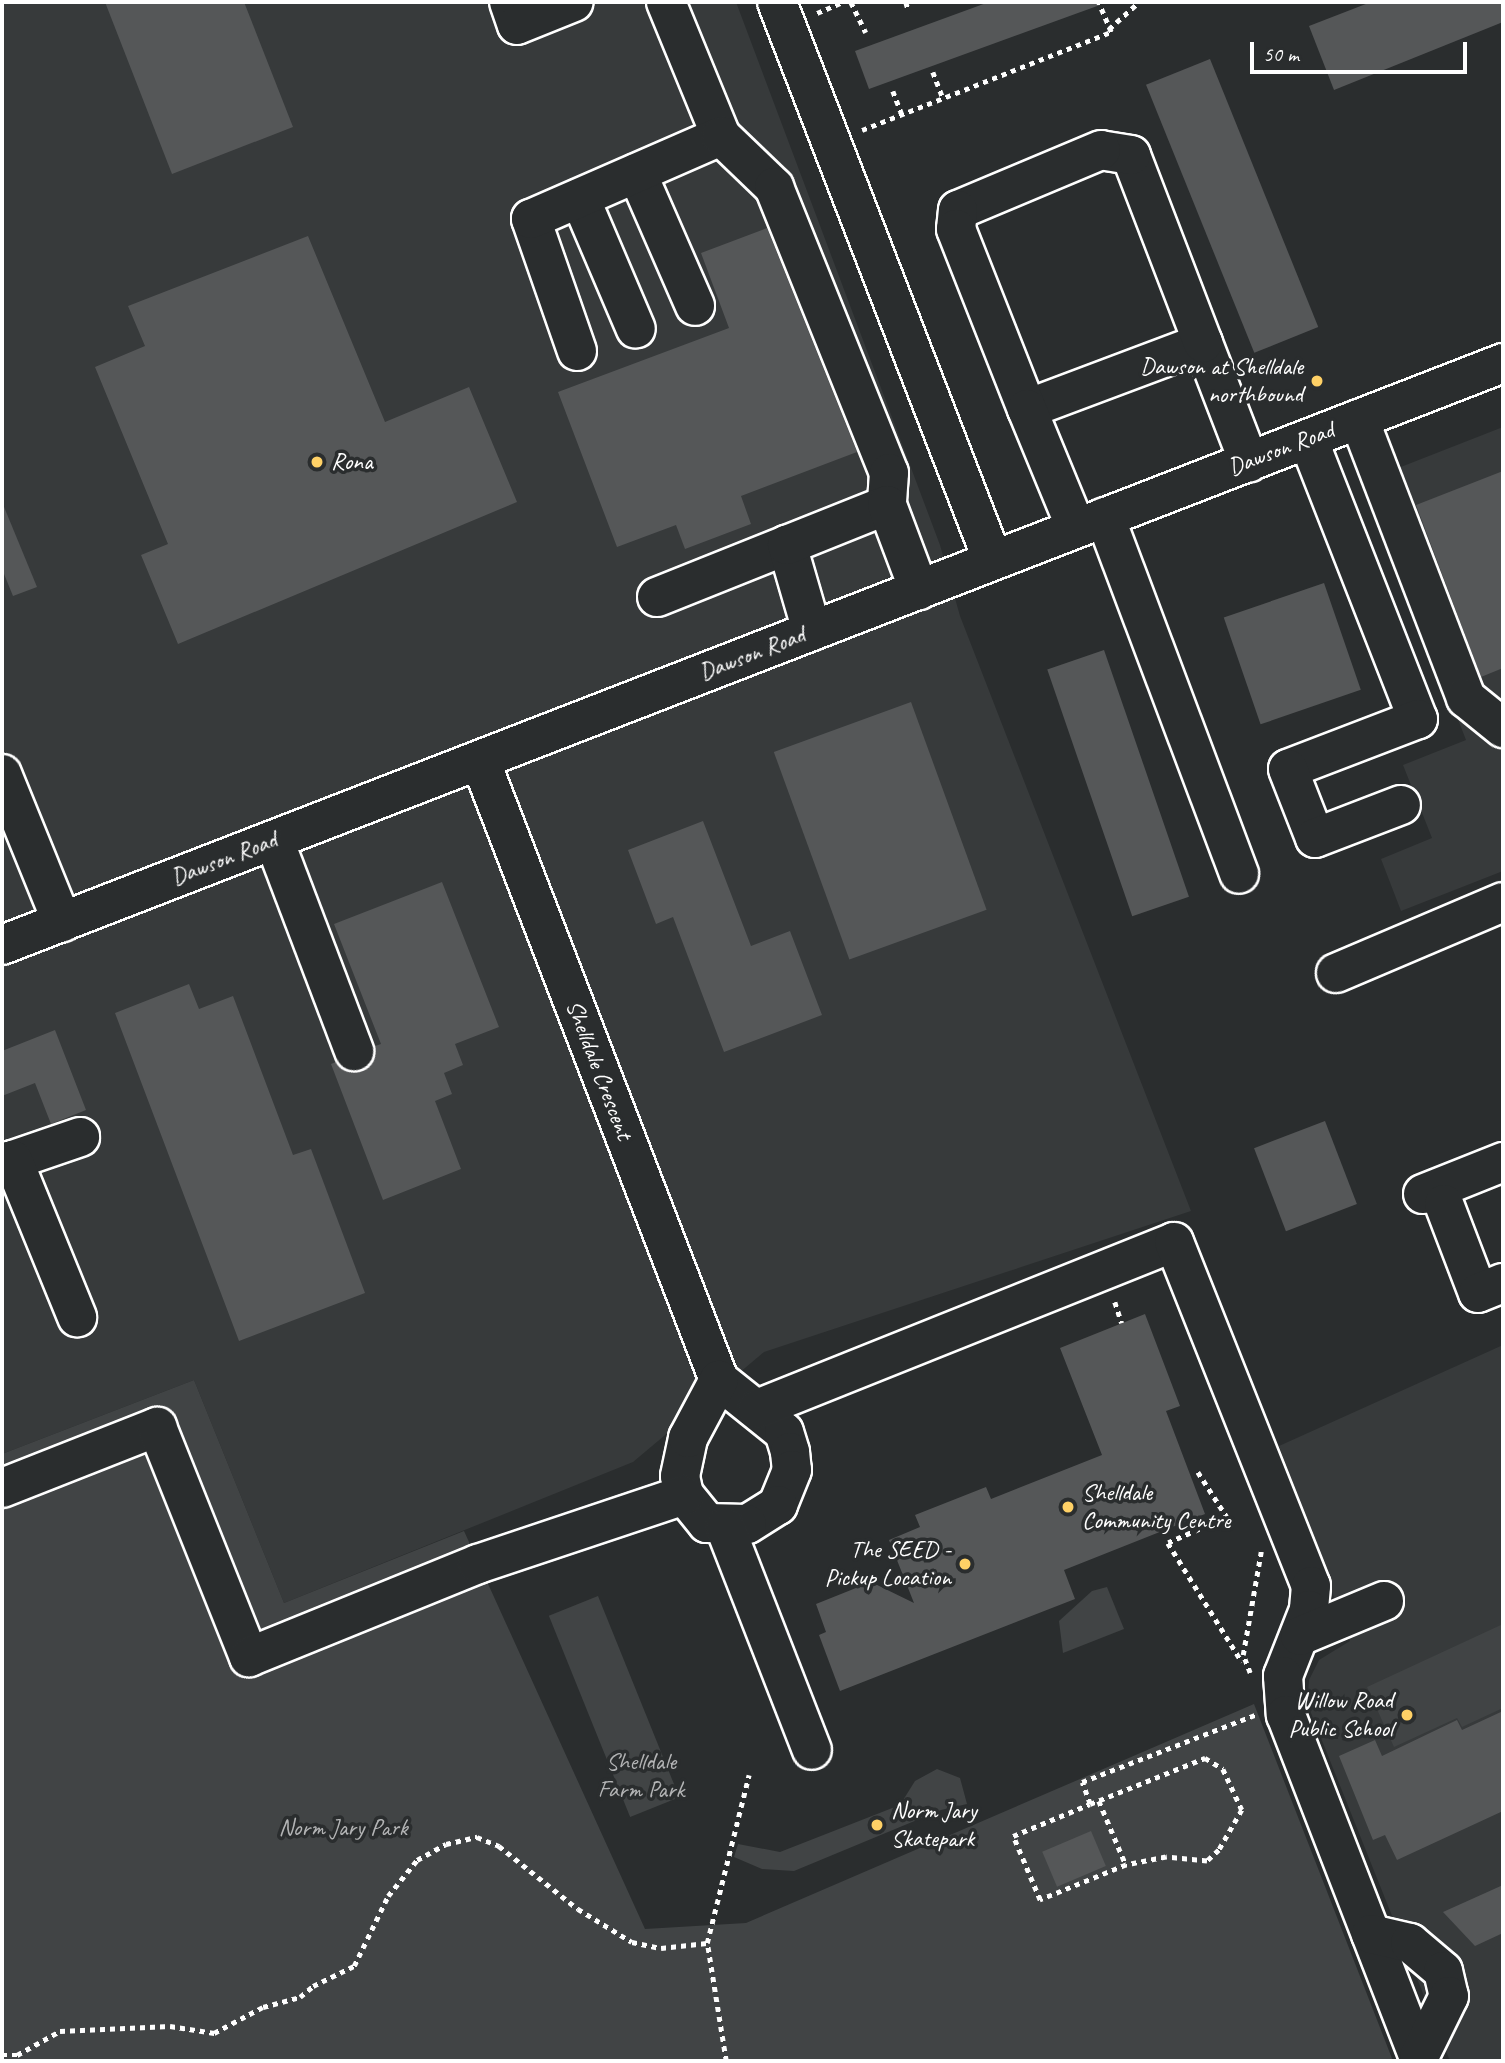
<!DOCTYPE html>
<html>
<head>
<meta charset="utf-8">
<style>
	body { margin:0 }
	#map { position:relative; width:1505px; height:2063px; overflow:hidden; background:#2a2d2e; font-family:Caveat,sans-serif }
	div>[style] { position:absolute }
	.built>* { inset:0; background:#373a3b }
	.green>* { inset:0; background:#414445; transform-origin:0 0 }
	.building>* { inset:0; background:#555758; transform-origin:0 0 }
	.path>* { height:4.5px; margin-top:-2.25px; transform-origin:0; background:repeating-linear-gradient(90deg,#fff 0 5px,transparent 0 10px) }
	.roads { filter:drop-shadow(2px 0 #fff) drop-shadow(-2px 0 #fff) drop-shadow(0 2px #fff) drop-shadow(0 -2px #fff) }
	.minor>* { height:38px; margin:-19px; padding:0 19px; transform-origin:19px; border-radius:19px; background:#2a2d2e }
	.dots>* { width:19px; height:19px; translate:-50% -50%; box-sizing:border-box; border:4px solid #2a2d2e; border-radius:50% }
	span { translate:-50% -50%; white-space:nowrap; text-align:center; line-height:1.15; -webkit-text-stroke:7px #2a2d2e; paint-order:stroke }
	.poi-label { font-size:24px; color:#fff }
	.right { translate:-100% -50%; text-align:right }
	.left { translate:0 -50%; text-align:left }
	.street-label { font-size:24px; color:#fff }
	.park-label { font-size:24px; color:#b3b4b5 }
	.frame { position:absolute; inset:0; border:4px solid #fff; pointer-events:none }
	.scale { position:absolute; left:1250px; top:42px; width:217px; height:32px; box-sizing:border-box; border:4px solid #fff; border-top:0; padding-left:9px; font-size:21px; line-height:24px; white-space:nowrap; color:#fff; -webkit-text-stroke:5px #2a2d2e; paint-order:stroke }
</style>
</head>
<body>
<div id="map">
	<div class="built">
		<i style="clip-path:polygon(2px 2px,736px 2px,940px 545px,960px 616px,1191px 1211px,764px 1352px,633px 1462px,284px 1603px,194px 1380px,2px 1454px)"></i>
		<i style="clip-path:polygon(1503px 427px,1503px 871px,1401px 911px,1381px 859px,1432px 838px,1403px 765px,1466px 740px,1365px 481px)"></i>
		<i style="clip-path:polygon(1503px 1345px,1503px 2061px,1450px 2061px,1307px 1703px,1309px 1680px,1319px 1660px,1350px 1641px,1279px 1446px)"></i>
	</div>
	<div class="green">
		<i style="clip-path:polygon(194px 1380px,284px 1603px,464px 1531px,645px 1929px,746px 1923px,1254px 1704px,1393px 2061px,2px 2061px,2px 1454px)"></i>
		<i style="clip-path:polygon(1107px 1587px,1124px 1629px,1063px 1653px,1059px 1621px,1092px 1591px)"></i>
		<i style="left:598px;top:1596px;width:217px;height:53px;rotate:68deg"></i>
		<i style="clip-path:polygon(1503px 1624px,1503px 1708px,1462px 1727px,1457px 1718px,1394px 1747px,1367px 1687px)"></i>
		<i style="clip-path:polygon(937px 1769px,960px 1778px,967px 1804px,941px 1810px,794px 1871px,762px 1869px,734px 1857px,738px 1844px,780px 1852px,900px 1805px,915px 1781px)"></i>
	</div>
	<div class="building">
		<i style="clip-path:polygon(105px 2px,244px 2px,293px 127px,172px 174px)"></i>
		<i style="clip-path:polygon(989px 2px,1099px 2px,1100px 5px,869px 89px,855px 51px)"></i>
		<i style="clip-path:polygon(1371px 2px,1503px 2px,1503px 22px,1334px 90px,1309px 26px)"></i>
		<i style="left:1210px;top:59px;width:289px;height:69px;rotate:68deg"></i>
		<i style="clip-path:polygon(767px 228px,857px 452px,741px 496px,751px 524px,685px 549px,676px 525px,617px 547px,558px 392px,729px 328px,701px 253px)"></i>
		<i style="clip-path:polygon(308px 236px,385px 422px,469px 387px,517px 502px,178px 644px,141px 555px,168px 544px,95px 367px,145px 346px,128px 306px)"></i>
		<i style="clip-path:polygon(1503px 471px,1503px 668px,1481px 677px,1416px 505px)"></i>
		<i style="clip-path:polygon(2px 502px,37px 587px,13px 596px,2px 569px)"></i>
		<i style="left:1324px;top:583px;width:113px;height:106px;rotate:71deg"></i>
		<i style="left:1104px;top:650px;width:261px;height:60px;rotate:71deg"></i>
		<i style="left:911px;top:702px;width:221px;height:146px;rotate:70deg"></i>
		<i style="clip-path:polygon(703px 821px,751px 946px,790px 931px,822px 1015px,724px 1052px,673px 917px,656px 924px,628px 850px)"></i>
		<i style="clip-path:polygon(442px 882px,499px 1027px,455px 1044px,463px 1065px,444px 1073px,452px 1094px,435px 1101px,461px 1169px,383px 1200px,331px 1064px,336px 1062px,350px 1072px,362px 1071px,371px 1064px,375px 1046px,381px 1044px,334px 924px)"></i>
		<i style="clip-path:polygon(189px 984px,199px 1009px,233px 996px,293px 1155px,311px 1149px,365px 1293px,239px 1341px,115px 1013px)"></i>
		<i style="clip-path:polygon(55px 1030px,86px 1110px,51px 1124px,35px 1083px,2px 1096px,2px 1051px)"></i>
		<i style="left:1325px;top:1121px;width:89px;height:76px;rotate:69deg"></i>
		<i style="clip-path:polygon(1145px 1314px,1180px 1406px,1166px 1411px,1205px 1514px,1064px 1570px,1075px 1599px,840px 1691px,819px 1635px,826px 1632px,816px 1604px,871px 1582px,914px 1603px,889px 1540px,920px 1527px,915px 1515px,986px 1487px,991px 1499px,1102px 1455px,1060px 1348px)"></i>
		<i style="clip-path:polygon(1503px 1711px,1503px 1811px,1397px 1860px,1385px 1835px,1373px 1840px,1339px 1756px,1375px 1740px,1382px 1756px,1457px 1720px,1462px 1730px)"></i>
		<i style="left:1091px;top:1831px;width:38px;height:53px;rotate:67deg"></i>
		<i style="clip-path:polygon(1503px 1885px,1503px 1933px,1475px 1946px,1443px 1912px)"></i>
	</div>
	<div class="path">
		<i style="left:851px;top:2px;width:34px;rotate:64deg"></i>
		<i style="left:906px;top:2px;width:7px;rotate:74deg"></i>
		<i style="left:817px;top:13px;width:28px;rotate:-23deg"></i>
		<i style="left:1109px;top:29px;width:40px;rotate:-42deg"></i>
		<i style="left:933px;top:72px;width:28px;rotate:69deg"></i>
		<i style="left:893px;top:91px;width:25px;rotate:69deg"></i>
		<i style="left:862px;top:130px;width:268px;rotate:-21.5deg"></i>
		<i style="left:1111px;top:32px;width:33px;rotate:-113deg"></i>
		<i style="left:1115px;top:1302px;width:22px;rotate:72deg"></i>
		<i style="left:1198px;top:1472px;width:54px;rotate:57.2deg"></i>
		<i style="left:1227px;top:1517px;width:64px;rotate:156.2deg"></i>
		<i style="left:1168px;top:1543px;width:140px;rotate:58.1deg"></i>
		<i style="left:1250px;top:1673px;width:19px;rotate:-111deg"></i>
		<i style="left:1243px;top:1655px;width:105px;rotate:-80.1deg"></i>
		<i style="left:1099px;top:1801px;width:69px;rotate:67.1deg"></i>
		<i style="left:1090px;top:1804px;width:124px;rotate:-21.8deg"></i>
		<i style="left:1205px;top:1758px;width:21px;rotate:31deg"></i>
		<i style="left:1223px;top:1769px;width:45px;rotate:65.1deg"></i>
		<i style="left:1242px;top:1810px;width:46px;rotate:119.9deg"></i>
		<i style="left:1219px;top:1850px;width:16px;rotate:137deg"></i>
		<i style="left:1207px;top:1861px;width:41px;rotate:-174.4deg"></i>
		<i style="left:1166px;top:1857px;width:41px;rotate:168.7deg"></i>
		<i style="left:1126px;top:1865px;width:93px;rotate:157.9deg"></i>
		<i style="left:1040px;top:1900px;width:69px;rotate:-112.9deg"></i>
		<i style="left:1013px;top:1836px;width:83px;rotate:-22.6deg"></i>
		<i style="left:1090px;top:1804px;width:23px;rotate:-110deg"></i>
		<i style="left:1082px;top:1782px;width:186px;rotate:-21.2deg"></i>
		<i style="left:2px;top:2055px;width:15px"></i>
		<i style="left:17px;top:2055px;width:49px;rotate:-29.2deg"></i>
		<i style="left:60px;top:2031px;width:110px;rotate:-2.6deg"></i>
		<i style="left:170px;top:2026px;width:45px;rotate:9deg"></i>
		<i style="left:214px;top:2033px;width:55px;rotate:-28deg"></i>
		<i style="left:263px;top:2007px;width:38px;rotate:-15deg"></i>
		<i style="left:300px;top:1997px;width:17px;rotate:-40deg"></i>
		<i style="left:313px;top:1986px;width:46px;rotate:-26deg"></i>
		<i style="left:354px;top:1966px;width:78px;rotate:-64.1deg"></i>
		<i style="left:388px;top:1896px;width:46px;rotate:-51.1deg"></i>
		<i style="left:417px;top:1860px;width:33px;rotate:-29deg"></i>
		<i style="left:446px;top:1844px;width:32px;rotate:-13deg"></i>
		<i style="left:477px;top:1837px;width:24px;rotate:22deg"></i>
		<i style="left:499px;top:1846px;width:101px;rotate:38.6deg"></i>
		<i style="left:578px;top:1909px;width:63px;rotate:31.4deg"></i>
		<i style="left:632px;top:1942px;width:30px;rotate:12deg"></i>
		<i style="left:661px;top:1948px;width:46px;rotate:-6.2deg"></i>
		<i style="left:726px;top:2061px;width:120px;rotate:-99.1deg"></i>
		<i style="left:707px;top:1943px;width:173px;rotate:-76deg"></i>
	</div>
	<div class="roads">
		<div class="minor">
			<i style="left:509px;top:2px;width:24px;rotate:71deg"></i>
			<i style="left:517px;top:25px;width:61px;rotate:-22deg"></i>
			<i style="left:666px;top:2px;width:145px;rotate:67.7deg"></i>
			<i style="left:777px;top:2px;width:599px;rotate:68.87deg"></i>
			<i style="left:637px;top:173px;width:145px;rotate:66.4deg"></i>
			<i style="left:580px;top:198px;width:142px;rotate:66.9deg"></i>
			<i style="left:1203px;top:343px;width:128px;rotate:68.9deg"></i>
			<i style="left:577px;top:351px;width:140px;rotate:-109.2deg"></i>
			<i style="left:531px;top:219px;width:207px;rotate:-23.6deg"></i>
			<i style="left:721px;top:136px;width:74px;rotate:43.9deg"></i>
			<i style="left:774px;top:187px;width:308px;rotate:68.1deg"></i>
			<i style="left:889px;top:473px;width:32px;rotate:94deg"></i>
			<i style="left:1027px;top:409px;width:188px;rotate:-20.6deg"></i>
			<i style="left:1203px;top:343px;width:201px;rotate:-111deg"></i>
			<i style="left:1131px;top:155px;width:30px;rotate:-171deg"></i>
			<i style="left:1101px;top:150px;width:155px;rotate:157.2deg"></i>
			<i style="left:958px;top:210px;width:19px;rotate:96deg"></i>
			<i style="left:956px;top:229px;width:193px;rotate:68.5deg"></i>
			<i style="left:1027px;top:409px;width:129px;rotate:67.6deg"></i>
			<i style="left:1359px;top:419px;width:299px;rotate:69deg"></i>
			<i style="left:1466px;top:698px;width:48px;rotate:39deg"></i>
			<i style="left:1308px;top:439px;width:301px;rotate:68.6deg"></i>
			<i style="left:1418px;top:719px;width:139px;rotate:159deg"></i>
			<i style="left:1288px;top:769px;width:74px;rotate:68.6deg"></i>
			<i style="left:1315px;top:838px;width:92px;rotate:-21deg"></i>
			<i style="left:1105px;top:517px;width:381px;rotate:69.4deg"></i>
			<i style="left:657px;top:597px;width:140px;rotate:-21.8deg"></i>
			<i style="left:812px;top:631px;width:90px;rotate:-106.2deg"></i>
			<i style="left:787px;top:545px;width:108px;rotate:-21.8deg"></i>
			<i style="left:887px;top:505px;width:91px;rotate:69.4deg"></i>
			<i style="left:480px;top:760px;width:664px;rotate:68.92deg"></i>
			<i style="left:719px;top:1380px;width:83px;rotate:38.7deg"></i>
			<i style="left:784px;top:1432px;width:21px;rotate:73deg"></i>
			<i style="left:790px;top:1452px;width:18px;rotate:84deg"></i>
			<i style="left:792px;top:1470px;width:38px;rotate:112deg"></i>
			<i style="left:778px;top:1505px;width:36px;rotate:148deg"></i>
			<i style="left:747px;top:1524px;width:40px;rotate:-178.6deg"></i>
			<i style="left:707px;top:1523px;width:36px;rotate:-129deg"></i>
			<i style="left:684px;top:1495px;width:19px;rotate:-102deg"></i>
			<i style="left:680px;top:1476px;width:39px;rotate:-78deg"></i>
			<i style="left:688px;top:1438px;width:66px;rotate:-61.9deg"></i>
			<i style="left:2px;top:774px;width:160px;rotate:67.9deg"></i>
			<i style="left:274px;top:840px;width:226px;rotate:69.2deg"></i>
			<i style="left:2px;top:945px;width:1610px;rotate:-21.19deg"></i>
			<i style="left:1336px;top:973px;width:181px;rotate:-23deg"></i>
			<i style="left:13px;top:1160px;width:71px;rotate:-18.9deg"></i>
			<i style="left:2px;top:1162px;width:11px;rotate:-10deg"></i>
			<i style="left:13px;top:1160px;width:170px;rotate:67.8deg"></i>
			<i style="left:1423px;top:1194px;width:86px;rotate:-21.8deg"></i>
			<i style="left:1444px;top:1204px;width:95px;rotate:69.1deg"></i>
			<i style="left:1478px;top:1293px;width:27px;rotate:-22deg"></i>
			<i style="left:757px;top:1409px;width:449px;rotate:-21.8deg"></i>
			<i style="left:1174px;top:1242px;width:370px;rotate:68.3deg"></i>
			<i style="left:1311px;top:1586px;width:24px;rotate:95deg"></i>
			<i style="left:1309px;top:1610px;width:71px;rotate:111.5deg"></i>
			<i style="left:1283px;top:1676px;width:39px;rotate:86deg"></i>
			<i style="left:1286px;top:1715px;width:371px;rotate:68.8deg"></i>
			<i style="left:2px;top:1488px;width:167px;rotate:-21.5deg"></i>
			<i style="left:157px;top:1427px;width:248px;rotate:68.2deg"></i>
			<i style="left:249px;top:1657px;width:247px;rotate:-22.1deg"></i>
			<i style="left:478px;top:1564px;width:217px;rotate:-18.5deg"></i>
			<i style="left:725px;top:1527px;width:239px;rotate:68.7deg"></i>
			<i style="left:1300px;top:1636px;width:91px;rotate:-22.6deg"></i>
			<i style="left:1371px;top:1934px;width:40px;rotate:13deg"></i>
			<i style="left:1410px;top:1943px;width:43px;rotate:40.3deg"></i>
			<i style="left:1443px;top:1971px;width:26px;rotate:77deg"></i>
			<i style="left:1449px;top:1996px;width:68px;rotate:116.2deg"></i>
		</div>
	</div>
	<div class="dots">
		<i style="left:1317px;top:381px;background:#ffd166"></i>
		<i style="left:317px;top:462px;background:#ffd166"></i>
		<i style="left:1068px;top:1507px;background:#ffd166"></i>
		<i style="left:965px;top:1564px;background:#ffd166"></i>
		<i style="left:1407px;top:1715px;background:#ffd166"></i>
		<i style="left:877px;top:1825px;background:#ffd166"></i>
	</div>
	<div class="poi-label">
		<span class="right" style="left:1303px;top:381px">Dawson at Shelldale<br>northbound</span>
		<span class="left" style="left:331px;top:462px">Rona</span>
		<span class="left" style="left:1082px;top:1507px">Shelldale<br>Community Centre</span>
		<span class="right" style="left:951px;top:1564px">The SEED -<br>Pickup Location</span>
		<span class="right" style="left:1393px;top:1715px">Willow Road<br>Public School</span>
		<span class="left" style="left:891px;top:1825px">Norm Jary<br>Skatepark</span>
	</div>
	<div class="street-label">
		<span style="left:1281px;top:449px;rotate:-21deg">Dawson Road</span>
		<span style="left:752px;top:654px;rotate:-21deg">Dawson Road</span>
		<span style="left:224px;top:859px;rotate:-21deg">Dawson Road</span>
		<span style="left:599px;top:1070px;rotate:69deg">Shelldale Crescent</span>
	</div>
	<div class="park-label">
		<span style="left:641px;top:1776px">Shelldale<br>Farm Park</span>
		<span style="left:343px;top:1828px">Norm Jary Park</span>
	</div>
	<div class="frame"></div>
	<div class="scale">50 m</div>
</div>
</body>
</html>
